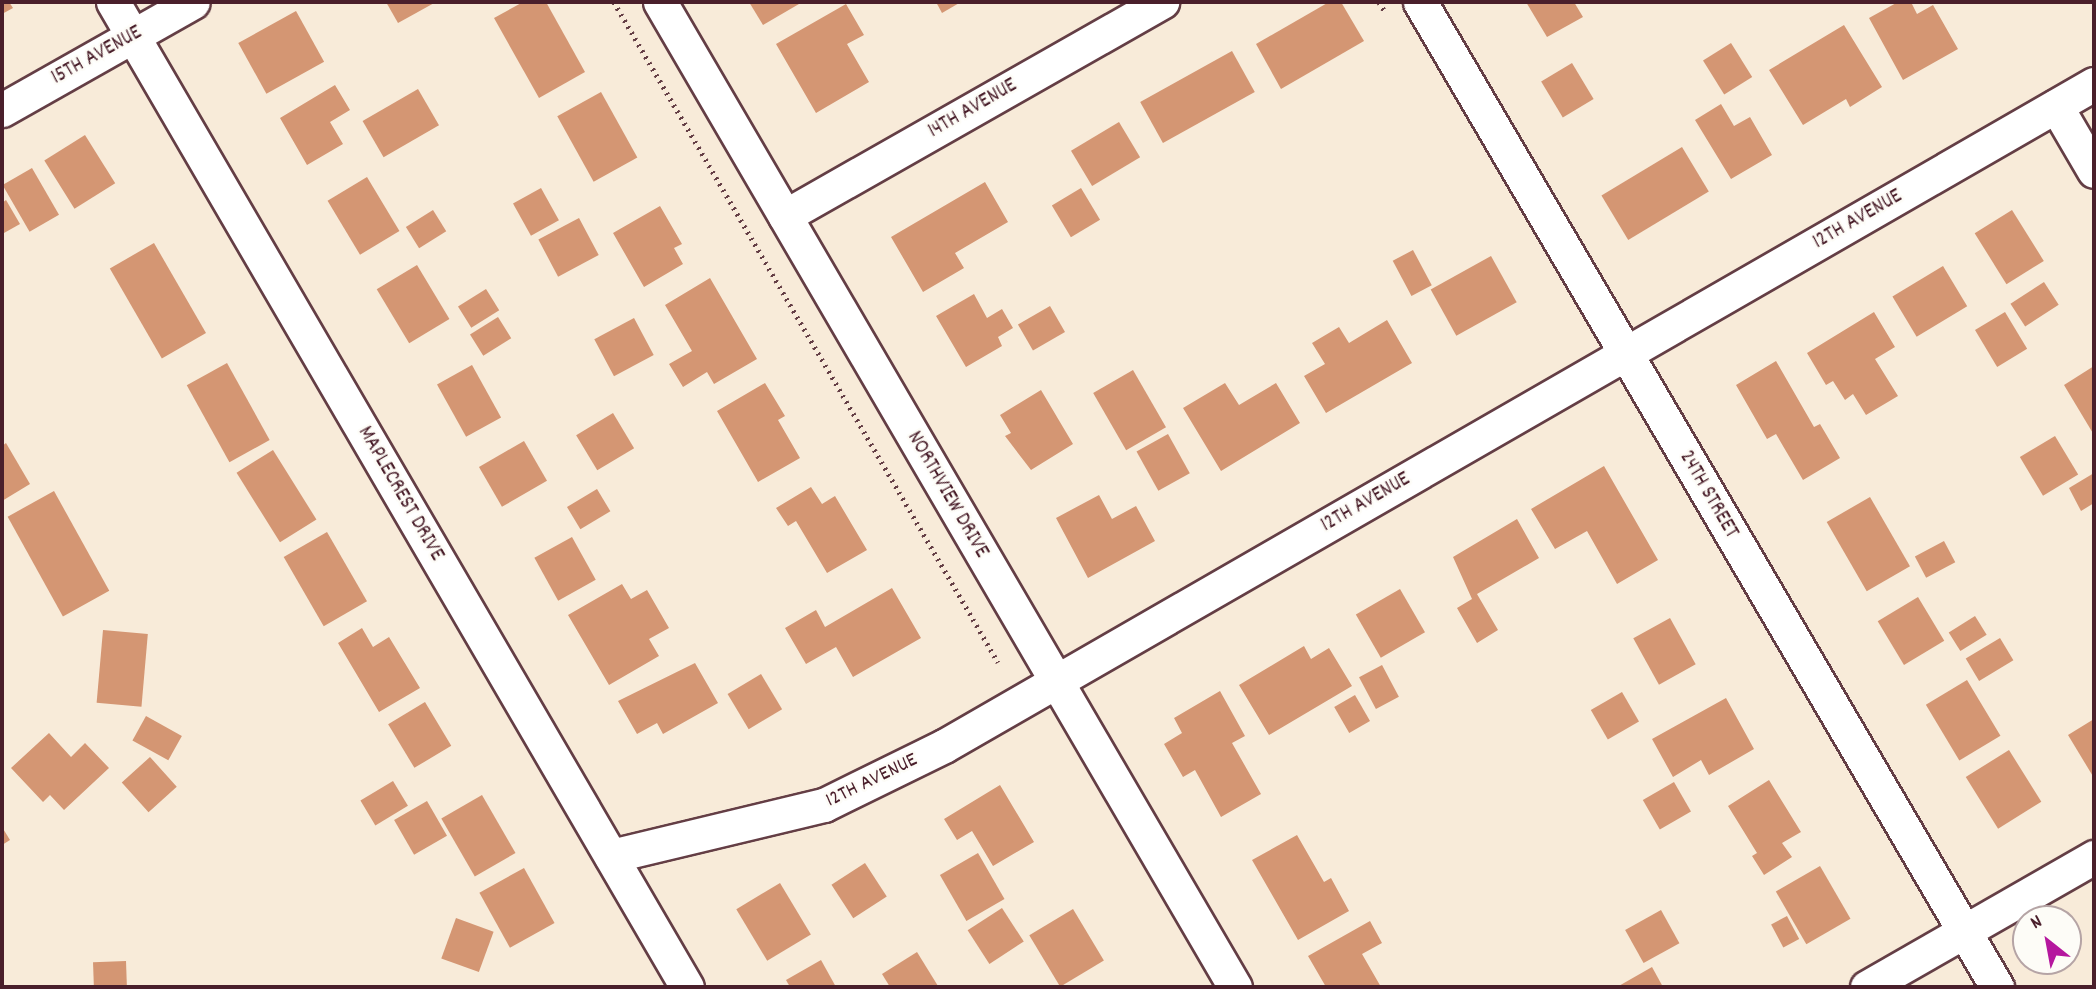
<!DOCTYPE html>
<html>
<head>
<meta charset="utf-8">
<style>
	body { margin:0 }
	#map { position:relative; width:2096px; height:989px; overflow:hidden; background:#f8ebd9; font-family:Dekko,sans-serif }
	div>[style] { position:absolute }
	.building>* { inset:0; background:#d49673; transform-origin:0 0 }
	.path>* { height:4.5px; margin-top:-2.25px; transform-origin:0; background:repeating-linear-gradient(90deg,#643e45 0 2px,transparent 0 7px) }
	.roads { filter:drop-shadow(2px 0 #643e45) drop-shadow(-2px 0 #643e45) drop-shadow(0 2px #643e45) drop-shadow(0 -2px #643e45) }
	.minor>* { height:33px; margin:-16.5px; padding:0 16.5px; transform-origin:16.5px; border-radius:16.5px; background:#fff }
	span { translate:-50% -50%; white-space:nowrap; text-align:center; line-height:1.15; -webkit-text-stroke:5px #fdfcf7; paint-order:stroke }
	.street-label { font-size:21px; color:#4a1f2b }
	.frame { position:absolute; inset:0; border:4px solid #4a1f2b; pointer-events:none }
	.north { position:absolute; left:2012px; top:905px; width:70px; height:70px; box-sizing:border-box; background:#fdfcf7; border:2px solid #b5a4a5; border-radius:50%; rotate:329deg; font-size:19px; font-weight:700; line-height:28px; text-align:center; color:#4a1f2b }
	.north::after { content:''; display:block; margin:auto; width:24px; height:32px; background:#b5179e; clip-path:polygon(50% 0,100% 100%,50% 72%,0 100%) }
</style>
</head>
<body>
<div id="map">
	<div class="building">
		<i style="clip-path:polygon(2px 2px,9px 2px,13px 8px,2px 14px)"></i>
		<i style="clip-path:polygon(386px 2px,436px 2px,398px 23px)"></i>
		<i style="clip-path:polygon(523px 2px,546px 2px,585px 72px,539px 98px,494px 18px)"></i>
		<i style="clip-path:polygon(749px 2px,798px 2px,799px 4px,763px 25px)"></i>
		<i style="clip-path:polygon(936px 2px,961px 2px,942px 13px)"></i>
		<i style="clip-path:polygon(1329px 2px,1341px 2px,1364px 41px,1281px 89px,1256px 44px)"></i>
		<i style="clip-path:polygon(1526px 2px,1574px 2px,1583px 17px,1547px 37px)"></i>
		<i style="clip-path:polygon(1898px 2px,1911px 2px,1917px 14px,1933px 5px,1958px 49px,1903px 80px,1869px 18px)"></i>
		<i style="clip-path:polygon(846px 4px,864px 35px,847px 44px,869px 82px,816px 113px,776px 44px)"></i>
		<i style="left:296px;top:11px;width:58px;height:66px;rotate:61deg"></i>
		<i style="clip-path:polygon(1844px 25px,1882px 87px,1850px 107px,1846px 99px,1803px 125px,1769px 70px)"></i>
		<i style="left:1731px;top:43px;width:40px;height:33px;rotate:58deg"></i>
		<i style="left:1232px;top:51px;width:47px;height:105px;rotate:61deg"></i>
		<i style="left:1572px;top:63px;width:42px;height:36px;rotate:59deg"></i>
		<i style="clip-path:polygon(335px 85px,350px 110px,330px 122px,343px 144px,307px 165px,280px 118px)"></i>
		<i style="left:418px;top:89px;width:42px;height:64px;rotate:60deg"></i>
		<i style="left:601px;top:92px;width:75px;height:50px;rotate:61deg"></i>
		<i style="clip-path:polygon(1721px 104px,1734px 126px,1750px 117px,1772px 155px,1731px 179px,1695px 120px)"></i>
		<i style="left:1119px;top:122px;width:41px;height:56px;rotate:59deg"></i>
		<i style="left:85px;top:135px;width:57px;height:48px;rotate:58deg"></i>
		<i style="left:1682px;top:147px;width:52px;height:94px;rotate:59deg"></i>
		<i style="left:32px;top:168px;width:54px;height:34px;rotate:60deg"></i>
		<i style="left:367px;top:177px;width:63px;height:46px;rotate:59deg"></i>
		<i style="clip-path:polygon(985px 182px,1008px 222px,955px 253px,964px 268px,923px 292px,891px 237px)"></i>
		<i style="left:541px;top:188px;width:37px;height:32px;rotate:61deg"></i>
		<i style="left:1081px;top:188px;width:37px;height:34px;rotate:59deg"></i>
		<i style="clip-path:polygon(6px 200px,20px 224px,4px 233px,2px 203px)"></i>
		<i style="clip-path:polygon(660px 206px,682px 244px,674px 248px,683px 264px,644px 287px,613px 233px)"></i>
		<i style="left:433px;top:210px;width:25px;height:32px;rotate:58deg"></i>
		<i style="left:2012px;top:210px;width:60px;height:44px;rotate:58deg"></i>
		<i style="left:579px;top:218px;width:42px;height:46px;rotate:62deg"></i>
		<i style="left:154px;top:243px;width:104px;height:51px;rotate:60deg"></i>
		<i style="left:1413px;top:250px;width:40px;height:23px;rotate:62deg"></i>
		<i style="left:1491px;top:256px;width:53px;height:69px;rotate:61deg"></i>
		<i style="left:417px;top:265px;width:63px;height:47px;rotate:59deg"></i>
		<i style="left:1943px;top:266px;width:47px;height:59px;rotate:59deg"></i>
		<i style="clip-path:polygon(710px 278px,757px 359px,714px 384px,707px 372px,683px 387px,669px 364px,692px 351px,665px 305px)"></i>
		<i style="left:2044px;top:282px;width:27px;height:40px;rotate:57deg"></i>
		<i style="left:486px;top:289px;width:25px;height:33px;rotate:58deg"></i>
		<i style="clip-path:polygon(974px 294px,987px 318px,1002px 309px,1013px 328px,998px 337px,1002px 346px,966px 367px,936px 316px)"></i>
		<i style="left:1050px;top:306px;width:30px;height:37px;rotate:60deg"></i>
		<i style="clip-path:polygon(1874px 312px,1895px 347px,1875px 359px,1898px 396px,1866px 415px,1853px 394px,1845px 400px,1833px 381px,1826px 385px,1807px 353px)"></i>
		<i style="left:2005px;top:312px;width:43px;height:35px;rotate:59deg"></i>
		<i style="left:498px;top:317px;width:25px;height:33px;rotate:58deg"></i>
		<i style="left:634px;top:318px;width:42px;height:45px;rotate:62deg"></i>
		<i style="clip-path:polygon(1387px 320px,1412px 363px,1326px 413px,1304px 376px,1325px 364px,1312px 343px,1339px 327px,1349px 343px)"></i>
		<i style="clip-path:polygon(1776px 361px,1814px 427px,1820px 424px,1840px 458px,1803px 480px,1776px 434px,1767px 439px,1736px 385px)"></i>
		<i style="left:227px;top:363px;width:88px;height:46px;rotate:61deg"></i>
		<i style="left:472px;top:365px;width:60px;height:40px;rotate:61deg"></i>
		<i style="clip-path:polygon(2094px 366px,2094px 435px,2064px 385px)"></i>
		<i style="left:1133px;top:370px;width:66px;height:46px;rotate:60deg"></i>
		<i style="clip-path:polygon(765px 383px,785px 416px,778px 420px,800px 458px,758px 482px,717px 411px)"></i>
		<i style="clip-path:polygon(1225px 383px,1239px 405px,1276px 383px,1300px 423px,1221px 471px,1183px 408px)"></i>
		<i style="clip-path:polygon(1041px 390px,1073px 444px,1031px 470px,1005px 436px,1011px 433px,1000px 415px)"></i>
		<i style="left:613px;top:413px;width:41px;height:43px;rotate:59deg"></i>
		<i style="left:1168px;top:434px;width:45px;height:36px;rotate:61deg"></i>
		<i style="left:2055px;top:436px;width:45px;height:41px;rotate:59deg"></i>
		<i style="left:524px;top:441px;width:46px;height:52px;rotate:60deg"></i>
		<i style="clip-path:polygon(6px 443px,30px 484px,2px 501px,2px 446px)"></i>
		<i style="left:273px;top:450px;width:82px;height:43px;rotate:58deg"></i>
		<i style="clip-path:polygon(1604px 466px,1658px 560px,1617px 584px,1587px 531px,1555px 549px,1531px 509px)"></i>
		<i style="clip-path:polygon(2094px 473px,2094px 503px,2081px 511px,2069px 488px)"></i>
		<i style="clip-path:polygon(811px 487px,822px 504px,835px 496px,867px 550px,827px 573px,796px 521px,788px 526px,776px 508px)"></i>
		<i style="left:597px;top:489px;width:26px;height:35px;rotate:59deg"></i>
		<i style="left:54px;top:491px;width:114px;height:53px;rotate:61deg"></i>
		<i style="clip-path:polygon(1099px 495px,1112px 519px,1136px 506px,1155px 541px,1088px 578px,1056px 518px)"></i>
		<i style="left:1870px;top:497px;width:80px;height:50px;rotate:60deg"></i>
		<i style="clip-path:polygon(1517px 519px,1539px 558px,1477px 594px,1498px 630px,1477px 643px,1457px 608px,1472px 599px,1453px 557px)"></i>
		<i style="left:327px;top:532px;width:80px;height:50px;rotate:60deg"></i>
		<i style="left:572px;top:537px;width:49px;height:43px;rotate:61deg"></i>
		<i style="left:1944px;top:541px;width:24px;height:33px;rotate:62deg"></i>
		<i style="clip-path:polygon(622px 584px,631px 599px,647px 590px,669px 628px,649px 639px,659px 656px,609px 685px,568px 615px)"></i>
		<i style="clip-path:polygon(892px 588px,921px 638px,853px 677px,836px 647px,806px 664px,785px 628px,816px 610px,825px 627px)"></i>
		<i style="left:1400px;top:589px;width:50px;height:51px;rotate:60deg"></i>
		<i style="left:1918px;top:597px;width:51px;height:47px;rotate:59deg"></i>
		<i style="left:1975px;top:616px;width:22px;height:31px;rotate:58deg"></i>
		<i style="left:1670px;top:618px;width:53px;height:42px;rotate:61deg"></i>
		<i style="clip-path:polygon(362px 628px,373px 647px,389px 637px,420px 688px,379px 712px,338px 643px)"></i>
		<i style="left:103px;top:630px;width:45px;height:73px;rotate:5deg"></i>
		<i style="left:2000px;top:638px;width:26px;height:40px;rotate:59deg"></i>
		<i style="clip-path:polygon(1304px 646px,1311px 659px,1329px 648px,1352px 686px,1269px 735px,1239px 685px)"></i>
		<i style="clip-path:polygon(695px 663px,718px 703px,663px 734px,657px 723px,637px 734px,618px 701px)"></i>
		<i style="left:1382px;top:665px;width:36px;height:26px;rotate:62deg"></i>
		<i style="left:761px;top:674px;width:41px;height:39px;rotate:59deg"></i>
		<i style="left:1967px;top:680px;width:65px;height:48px;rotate:59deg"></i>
		<i style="clip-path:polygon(1220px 691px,1245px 736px,1232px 743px,1261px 794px,1221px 817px,1195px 770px,1183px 777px,1164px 744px,1182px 733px,1174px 718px)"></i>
		<i style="left:1622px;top:692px;width:34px;height:36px;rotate:60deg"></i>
		<i style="left:1355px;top:695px;width:30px;height:24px;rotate:60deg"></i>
		<i style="clip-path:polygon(1726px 698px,1754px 749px,1709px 775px,1701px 760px,1673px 777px,1652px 739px)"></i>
		<i style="left:425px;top:702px;width:51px;height:43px;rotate:59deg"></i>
		<i style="left:146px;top:716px;width:41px;height:28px;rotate:29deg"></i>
		<i style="clip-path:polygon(2094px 719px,2094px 778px,2068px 735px)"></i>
		<i style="clip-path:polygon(49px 733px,71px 757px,85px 743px,109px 768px,64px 810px,50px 795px,43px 802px,11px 768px)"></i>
		<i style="left:2009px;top:750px;width:61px;height:51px;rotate:58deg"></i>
		<i style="left:150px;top:757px;width:40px;height:38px;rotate:48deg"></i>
		<i style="clip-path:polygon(1769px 780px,1801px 832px,1782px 843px,1792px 857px,1764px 875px,1752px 856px,1757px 853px,1728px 806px)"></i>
		<i style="left:393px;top:781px;width:29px;height:38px;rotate:59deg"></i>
		<i style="left:1674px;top:782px;width:34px;height:36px;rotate:60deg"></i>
		<i style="clip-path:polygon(1000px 785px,1034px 842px,993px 866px,972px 831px,957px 840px,944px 819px)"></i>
		<i style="left:482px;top:795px;width:67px;height:47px;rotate:60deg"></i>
		<i style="left:427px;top:801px;width:40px;height:38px;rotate:60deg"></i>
		<i style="clip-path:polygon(2px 827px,10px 840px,2px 845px)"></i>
		<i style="clip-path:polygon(1297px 835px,1324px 882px,1331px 878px,1349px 911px,1298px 940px,1252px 860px)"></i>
		<i style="left:978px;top:853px;width:53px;height:44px;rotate:60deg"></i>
		<i style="left:865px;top:863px;width:40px;height:40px;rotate:57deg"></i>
		<i style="left:1820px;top:866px;width:61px;height:51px;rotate:60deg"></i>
		<i style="left:524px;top:868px;width:63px;height:51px;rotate:61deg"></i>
		<i style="left:780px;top:883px;width:60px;height:51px;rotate:59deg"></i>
		<i style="left:1002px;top:908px;width:40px;height:41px;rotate:57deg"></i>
		<i style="left:1073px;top:909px;width:60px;height:51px;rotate:59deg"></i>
		<i style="left:1661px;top:910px;width:38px;height:41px;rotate:61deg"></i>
		<i style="left:1787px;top:916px;width:26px;height:18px;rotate:62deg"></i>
		<i style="left:456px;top:918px;width:40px;height:43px;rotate:20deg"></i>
		<i style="clip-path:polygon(1370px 921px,1382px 943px,1362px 954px,1381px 987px,1326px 987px,1308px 956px)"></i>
		<i style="clip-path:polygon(917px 952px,938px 986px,890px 987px,882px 974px)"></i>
		<i style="clip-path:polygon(821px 960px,836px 987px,790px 987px,786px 980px)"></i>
		<i style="left:126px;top:961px;width:26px;height:33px;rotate:88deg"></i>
		<i style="clip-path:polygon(1652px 967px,1663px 987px,1617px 987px)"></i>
	</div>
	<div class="path">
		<i style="left:614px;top:2px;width:764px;rotate:59.81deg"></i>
		<i style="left:1379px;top:2px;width:13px;rotate:58deg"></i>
	</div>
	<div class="roads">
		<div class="minor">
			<i style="left:113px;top:2px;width:1140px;rotate:59.77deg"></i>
			<i style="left:660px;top:2px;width:1141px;rotate:59.73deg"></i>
			<i style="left:1420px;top:2px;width:1142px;rotate:59.64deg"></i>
			<i style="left:2056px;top:106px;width:75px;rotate:59.7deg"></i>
			<i style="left:2px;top:110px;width:219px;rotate:-29.5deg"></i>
			<i style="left:785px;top:216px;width:434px;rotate:-29.6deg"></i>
			<i style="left:611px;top:856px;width:219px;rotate:-13.5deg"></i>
			<i style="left:824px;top:805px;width:134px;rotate:-26.2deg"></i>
			<i style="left:944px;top:746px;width:1327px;rotate:-29.93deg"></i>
			<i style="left:1867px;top:987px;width:262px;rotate:-29.8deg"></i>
		</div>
	</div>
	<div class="street-label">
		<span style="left:97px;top:56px;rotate:-29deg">15TH AVENUE</span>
		<span style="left:973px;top:109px;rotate:-30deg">14TH AVENUE</span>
		<span style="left:1858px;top:220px;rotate:-30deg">12TH AVENUE</span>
		<span style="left:400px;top:494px;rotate:60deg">MAPLECREST DRIVE</span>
		<span style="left:947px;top:495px;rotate:60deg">NORTHVIEW DRIVE</span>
		<span style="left:1708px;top:495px;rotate:60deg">24TH STREET</span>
		<span style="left:1366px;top:503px;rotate:-30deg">12TH AVENUE</span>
		<span style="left:872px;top:781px;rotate:-26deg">12TH AVENUE</span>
	</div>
	<div class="frame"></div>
	<div class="north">N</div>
</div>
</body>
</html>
